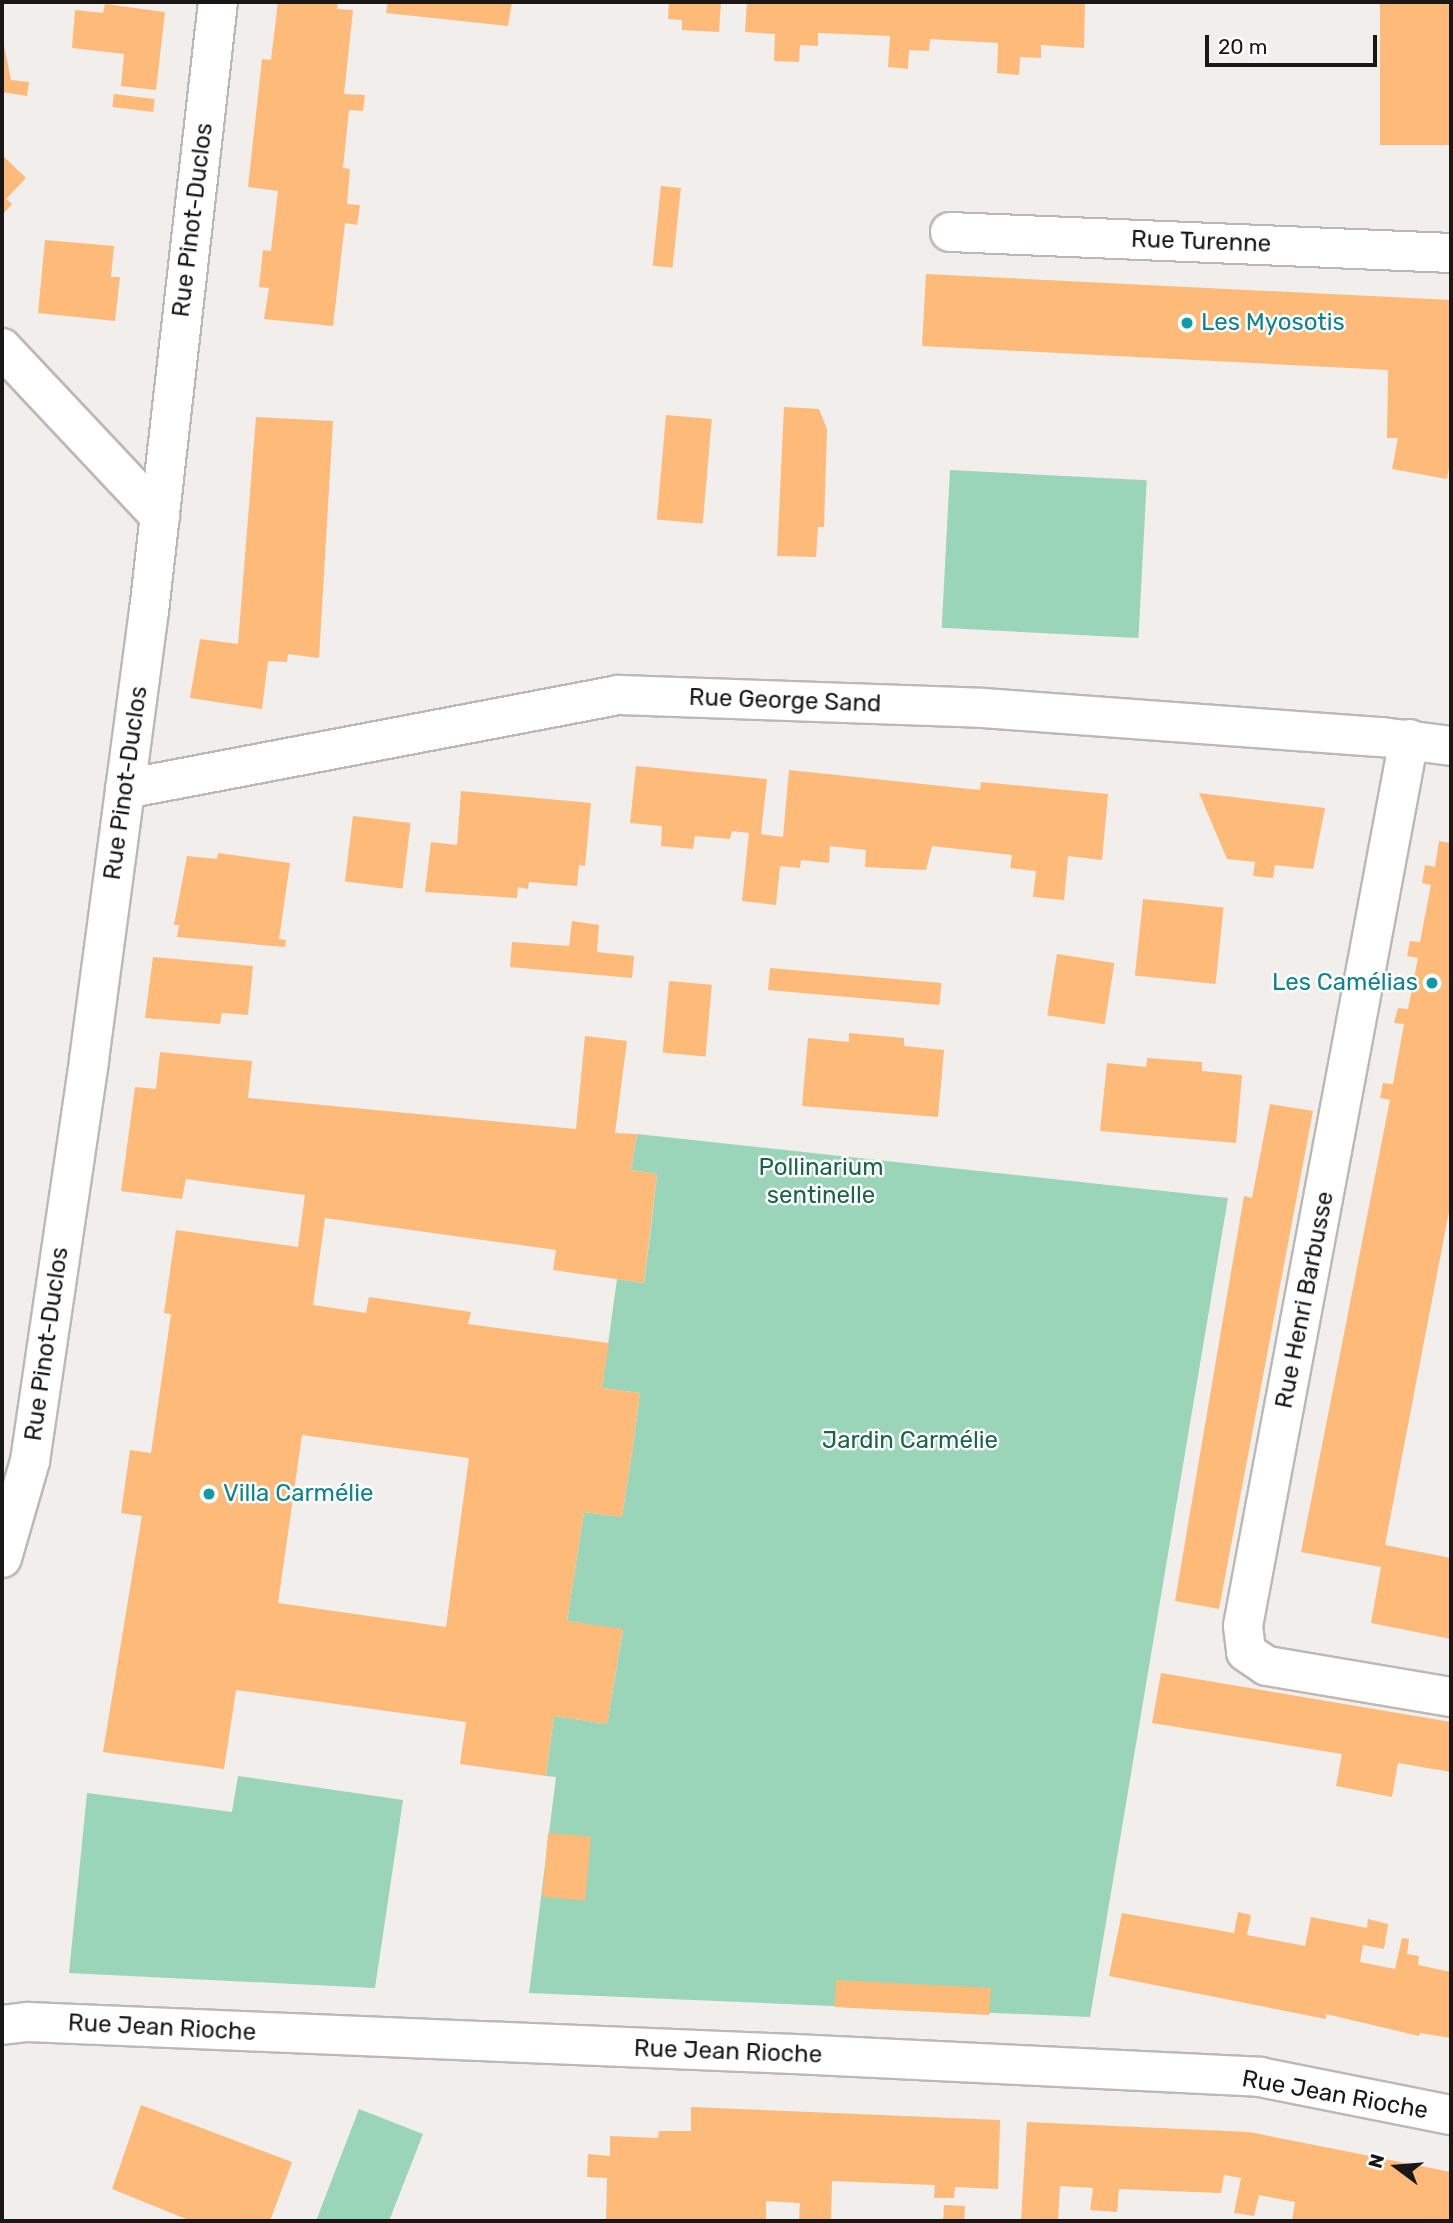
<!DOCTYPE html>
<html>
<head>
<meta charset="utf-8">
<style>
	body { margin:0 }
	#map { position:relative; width:1453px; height:2223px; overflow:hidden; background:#f1eeeb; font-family:Rubik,sans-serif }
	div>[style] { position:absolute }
	.green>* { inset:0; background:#9ad5b9; transform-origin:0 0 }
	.building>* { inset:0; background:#fdba79; transform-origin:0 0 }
	.roads { filter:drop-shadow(2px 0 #bcb8b6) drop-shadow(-2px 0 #bcb8b6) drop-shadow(0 2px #bcb8b6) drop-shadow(0 -2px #bcb8b6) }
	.minor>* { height:38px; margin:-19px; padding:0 19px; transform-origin:19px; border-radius:19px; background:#fff }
	.dots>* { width:19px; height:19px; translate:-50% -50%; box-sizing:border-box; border:4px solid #fff; border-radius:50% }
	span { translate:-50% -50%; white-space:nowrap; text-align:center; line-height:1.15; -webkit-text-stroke:5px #fff; paint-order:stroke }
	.street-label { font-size:24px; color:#191817 }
	.culture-label { font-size:24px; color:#0d838f }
	.left { translate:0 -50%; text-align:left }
	.right { translate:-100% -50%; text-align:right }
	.park-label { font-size:24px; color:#1a6549 }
	.frame { position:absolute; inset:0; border:4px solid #191817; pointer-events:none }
	.north { position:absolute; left:1362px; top:2132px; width:70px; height:70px; -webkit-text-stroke:5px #fff; paint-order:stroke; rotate:286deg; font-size:19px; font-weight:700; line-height:28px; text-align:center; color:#191817 }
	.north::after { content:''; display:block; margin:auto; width:24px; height:32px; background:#191817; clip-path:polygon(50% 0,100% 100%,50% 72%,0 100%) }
	.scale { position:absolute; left:1205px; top:35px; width:172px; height:32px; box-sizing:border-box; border:4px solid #191817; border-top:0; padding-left:9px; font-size:21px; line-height:24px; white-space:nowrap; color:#191817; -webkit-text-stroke:5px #fff; paint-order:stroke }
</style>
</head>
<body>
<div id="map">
	<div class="green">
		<i style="left:950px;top:470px;width:197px;height:158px;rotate:3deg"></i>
		<i style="clip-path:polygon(637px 1134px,1228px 1198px,1090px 2017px,529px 1993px,556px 1777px,546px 1776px,554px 1716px,607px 1724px,623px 1630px,567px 1621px,584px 1512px,622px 1517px,633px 1446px,640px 1393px,602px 1388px,617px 1279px,644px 1283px,650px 1236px,657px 1174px,631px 1170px)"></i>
		<i style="clip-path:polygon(238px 1776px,403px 1800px,375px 1988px,69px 1973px,87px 1793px,232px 1812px)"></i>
		<i style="clip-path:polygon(359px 2109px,423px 2134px,389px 2221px,316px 2221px)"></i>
	</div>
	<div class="building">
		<i style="clip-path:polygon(278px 2px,338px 2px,337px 9px,353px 10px,344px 94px,365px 95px,363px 111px,349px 110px,343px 168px,350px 169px,347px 204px,360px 205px,357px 225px,345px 223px,333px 326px,264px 319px,269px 288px,259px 287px,263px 250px,271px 251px,278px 191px,248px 187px,262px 59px,271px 60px)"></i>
		<i style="clip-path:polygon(388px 2px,512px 2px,508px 26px,386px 13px)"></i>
		<i style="clip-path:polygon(669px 2px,721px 2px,719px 32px,682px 30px,682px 20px,668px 19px)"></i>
		<i style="clip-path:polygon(747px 2px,1085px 2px,1084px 48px,1041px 45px,1041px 58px,1020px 57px,1019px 75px,997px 73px,998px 43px,930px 39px,929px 51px,909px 50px,908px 69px,888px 67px,890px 36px,818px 33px,818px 46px,800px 45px,799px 62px,774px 61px,775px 34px,745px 32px)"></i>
		<i style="left:1380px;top:2px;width:71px;height:143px"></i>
		<i style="clip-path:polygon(105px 4px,165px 12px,156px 90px,121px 86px,124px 54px,72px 48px,75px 10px,103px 13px)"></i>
		<i style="clip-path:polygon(3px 41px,11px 80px,29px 82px,27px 96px,2px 92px)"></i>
		<i style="left:114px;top:94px;width:41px;height:13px;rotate:7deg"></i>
		<i style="clip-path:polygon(2px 155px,26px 178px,6px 199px,12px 204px,2px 215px)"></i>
		<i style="left:661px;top:186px;width:20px;height:80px;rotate:6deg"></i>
		<i style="clip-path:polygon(45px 240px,114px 246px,111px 277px,120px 277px,115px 321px,38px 313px)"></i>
		<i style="clip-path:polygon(926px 274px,1451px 300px,1451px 456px,1447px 479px,1392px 469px,1398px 438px,1387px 438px,1388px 370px,922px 346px)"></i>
		<i style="clip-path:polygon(784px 407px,819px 409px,827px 429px,824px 527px,818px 527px,816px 557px,777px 556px)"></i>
		<i style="left:666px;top:415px;width:46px;height:105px;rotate:5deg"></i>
		<i style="clip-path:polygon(256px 417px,333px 421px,319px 658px,288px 654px,287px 662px,268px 661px,262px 709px,190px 698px,200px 639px,238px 644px)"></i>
		<i style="clip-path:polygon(636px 766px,767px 779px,761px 834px,783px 837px,789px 770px,980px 790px,981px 782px,1108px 794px,1102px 860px,1068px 856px,1064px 900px,1033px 897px,1036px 871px,1010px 868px,1012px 855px,932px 846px,926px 870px,865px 867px,866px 850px,830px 846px,829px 863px,801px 860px,800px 868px,780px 866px,776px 905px,742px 901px,749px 833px,732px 831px,730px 839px,695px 836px,693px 849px,661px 846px,662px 826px,630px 823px)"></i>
		<i style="clip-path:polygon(461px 791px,591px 803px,585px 866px,579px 865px,577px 886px,529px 882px,528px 889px,518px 887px,517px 898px,425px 892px,431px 842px,457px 845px)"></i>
		<i style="clip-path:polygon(1199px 793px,1325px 808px,1313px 869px,1275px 865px,1273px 878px,1253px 876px,1255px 862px,1227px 859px)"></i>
		<i style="left:353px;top:816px;width:58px;height:66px;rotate:7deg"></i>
		<i style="clip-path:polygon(1439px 841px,1451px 843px,1451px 1201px,1385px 1545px,1451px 1558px,1451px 1639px,1371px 1623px,1381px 1567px,1301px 1552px,1390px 1100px,1380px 1098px,1383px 1083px,1393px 1084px,1404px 1024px,1394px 1023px,1398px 1008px,1408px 1009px,1418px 958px,1407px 956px,1410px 941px,1420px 942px,1431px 885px,1422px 883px,1425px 865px,1435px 867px)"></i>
		<i style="clip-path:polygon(218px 853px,290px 863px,279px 939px,286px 940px,285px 947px,177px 937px,179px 925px,174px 925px,187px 856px,217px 859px)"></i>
		<i style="left:1143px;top:899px;width:81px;height:77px;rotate:6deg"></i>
		<i style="clip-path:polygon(572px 921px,599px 925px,597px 952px,634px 956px,632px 978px,510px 967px,512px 942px,569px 946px)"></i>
		<i style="left:1057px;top:954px;width:58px;height:62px;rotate:9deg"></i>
		<i style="clip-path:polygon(153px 957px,253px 966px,248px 1015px,222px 1013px,220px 1024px,145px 1018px)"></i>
		<i style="left:770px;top:968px;width:172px;height:22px;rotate:5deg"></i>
		<i style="left:669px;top:981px;width:43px;height:72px;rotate:5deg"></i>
		<i style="clip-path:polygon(849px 1033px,904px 1038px,904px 1046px,944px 1050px,938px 1117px,802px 1106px,808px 1038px,849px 1042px)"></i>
		<i style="clip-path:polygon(evenodd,585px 1036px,627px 1041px,615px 1133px,637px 1134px,631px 1170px,657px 1174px,644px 1283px,553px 1270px,556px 1250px,325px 1218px,313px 1305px,366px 1313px,369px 1297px,471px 1312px,468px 1324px,609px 1343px,602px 1388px,640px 1393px,633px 1446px,622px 1517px,584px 1512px,567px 1621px,623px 1629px,607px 1724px,554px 1716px,546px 1776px,460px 1764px,466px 1722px,236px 1690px,224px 1769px,103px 1752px,142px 1516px,121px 1513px,130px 1450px,151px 1453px,171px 1314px,164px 1313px,176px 1230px,298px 1247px,305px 1195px,186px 1179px,182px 1199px,121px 1191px,135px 1087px,156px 1089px,160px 1052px,230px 1059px,252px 1061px,248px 1098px,576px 1129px,585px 1036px,302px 1435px,469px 1458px,446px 1627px,278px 1603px,302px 1435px)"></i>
		<i style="clip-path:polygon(1147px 1058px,1202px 1062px,1202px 1071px,1242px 1075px,1236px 1143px,1100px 1131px,1107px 1063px,1146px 1067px)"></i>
		<i style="clip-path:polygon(1270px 1104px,1313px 1111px,1219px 1609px,1175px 1601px,1244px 1196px,1252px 1198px)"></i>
		<i style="clip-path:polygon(1161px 1673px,1451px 1722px,1451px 1772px,1398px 1763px,1392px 1797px,1336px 1786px,1342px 1754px,1152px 1723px)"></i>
		<i style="left:548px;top:1833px;width:43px;height:64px;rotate:5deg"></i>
		<i style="clip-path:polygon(1238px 1912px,1251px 1915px,1247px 1935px,1305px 1946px,1311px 1917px,1367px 1928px,1368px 1919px,1388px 1924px,1384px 1949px,1363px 1945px,1360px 1962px,1395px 1969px,1402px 1938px,1409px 1939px,1407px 1954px,1419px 1956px,1418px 1965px,1451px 1972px,1451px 2038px,1420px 2033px,1419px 2036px,1326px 2014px,1326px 2019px,1109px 1976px,1122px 1913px,1234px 1933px)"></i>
		<i style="left:836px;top:1980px;width:155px;height:27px;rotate:3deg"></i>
		<i style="clip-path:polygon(141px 2105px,292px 2162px,270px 2221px,191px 2221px,112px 2189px)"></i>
		<i style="clip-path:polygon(691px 2107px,1000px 2120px,998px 2189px,955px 2187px,954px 2198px,934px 2198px,935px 2185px,832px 2181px,831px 2221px,799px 2221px,800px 2203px,766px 2201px,766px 2221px,606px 2221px,607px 2178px,587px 2177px,588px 2154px,610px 2156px,610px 2136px,658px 2138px,659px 2131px,691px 2131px)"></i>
		<i style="clip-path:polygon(1027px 2122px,1249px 2132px,1451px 2172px,1451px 2221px,1292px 2221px,1295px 2202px,1259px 2195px,1254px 2216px,1234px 2213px,1241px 2178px,1224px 2175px,1221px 2193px,1119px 2189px,1117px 2212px,1090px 2210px,1093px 2188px,1060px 2186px,1058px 2221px,1021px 2221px)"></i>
		<i style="left:944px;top:2205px;width:21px;height:16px;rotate:3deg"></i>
	</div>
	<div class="roads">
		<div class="minor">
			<i style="left:950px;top:232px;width:501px;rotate:2.4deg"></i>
			<i style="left:2px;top:348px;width:231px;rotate:46.8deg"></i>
			<i style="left:1409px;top:739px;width:902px;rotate:100.6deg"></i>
			<i style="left:1243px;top:1626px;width:26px;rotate:83deg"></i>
			<i style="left:1246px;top:1652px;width:25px;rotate:34deg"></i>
			<i style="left:1267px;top:1666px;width:187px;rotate:9.6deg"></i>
			<i style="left:125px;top:789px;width:502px;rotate:-10.79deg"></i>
			<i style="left:618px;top:695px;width:365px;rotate:2deg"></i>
			<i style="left:983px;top:708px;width:400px;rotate:4.2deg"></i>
			<i style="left:1382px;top:737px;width:70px;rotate:7.4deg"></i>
			<i style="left:2px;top:1558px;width:101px;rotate:-73.9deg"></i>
			<i style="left:30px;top:1461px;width:405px;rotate:-81.6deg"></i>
			<i style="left:89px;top:1060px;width:453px;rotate:-82.4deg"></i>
			<i style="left:149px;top:611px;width:613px;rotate:-83.54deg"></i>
			<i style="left:2px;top:2025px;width:26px;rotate:-7deg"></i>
			<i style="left:28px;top:2022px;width:766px;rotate:2.4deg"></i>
			<i style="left:793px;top:2054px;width:468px;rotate:2.8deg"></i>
			<i style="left:1260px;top:2077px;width:195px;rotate:11.3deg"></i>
		</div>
	</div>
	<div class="dots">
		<i style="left:1187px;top:323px;background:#0f9aa8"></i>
		<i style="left:1432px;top:983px;background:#0f9aa8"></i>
		<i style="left:209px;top:1494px;background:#0f9aa8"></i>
	</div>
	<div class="street-label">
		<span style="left:193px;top:220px;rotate:-83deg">Rue Pinot-Duclos</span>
		<span style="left:1201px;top:242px;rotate:2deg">Rue Turenne</span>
		<span style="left:785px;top:701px;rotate:2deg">Rue George Sand</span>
		<span style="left:126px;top:783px;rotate:-82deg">Rue Pinot-Duclos</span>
		<span style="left:1305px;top:1300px;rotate:-79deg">Rue Henri Barbusse</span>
		<span style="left:47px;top:1344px;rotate:-82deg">Rue Pinot-Duclos</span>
		<span style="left:162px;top:2028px;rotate:3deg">Rue Jean Rioche</span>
		<span style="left:728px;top:2052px;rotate:2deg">Rue Jean Rioche</span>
		<span style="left:1335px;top:2095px;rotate:10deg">Rue Jean Rioche</span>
	</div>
	<div class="culture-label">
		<span class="left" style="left:1201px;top:323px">Les Myosotis</span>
		<span class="right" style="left:1418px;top:983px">Les Camélias</span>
		<span class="left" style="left:223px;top:1494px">Villa Carmélie</span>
	</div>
	<div class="park-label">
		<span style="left:821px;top:1182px">Pollinarium<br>sentinelle</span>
		<span style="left:910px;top:1441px">Jardin Carmélie</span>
	</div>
	<div class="frame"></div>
	<div class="north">N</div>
	<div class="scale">20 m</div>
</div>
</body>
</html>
